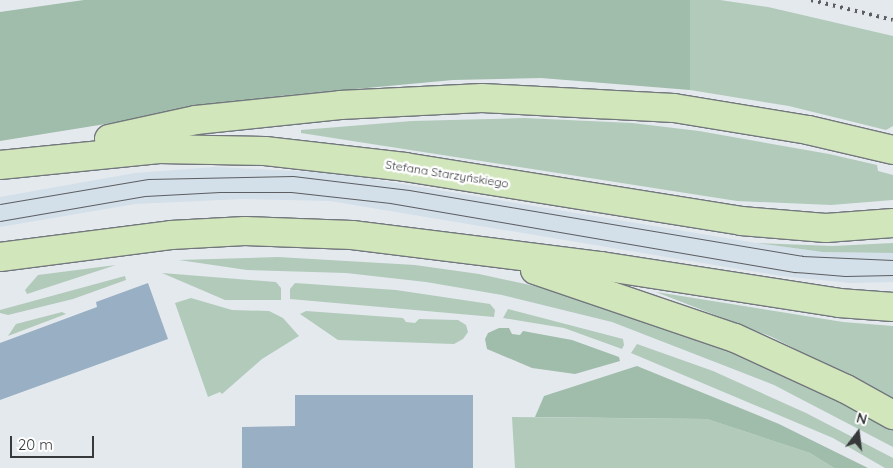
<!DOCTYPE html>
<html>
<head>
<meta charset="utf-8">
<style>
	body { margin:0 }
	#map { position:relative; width:893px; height:468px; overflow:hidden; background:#e4e9ee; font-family:Quicksand,sans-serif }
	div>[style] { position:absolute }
	.built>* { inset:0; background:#d3dfe9 }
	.green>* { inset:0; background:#b1caba }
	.forest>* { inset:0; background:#a0bcaa }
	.building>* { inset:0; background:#98afc4 }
	.roads { filter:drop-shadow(1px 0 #72777c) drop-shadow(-1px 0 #72777c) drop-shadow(0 1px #72777c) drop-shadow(0 -1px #72777c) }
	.secondary>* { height:28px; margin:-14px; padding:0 14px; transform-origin:14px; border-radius:14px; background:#d2e6bc }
	.tram>* { height:1px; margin:-0.5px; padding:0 0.5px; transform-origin:0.5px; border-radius:0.5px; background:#5c5e61 }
	.rail>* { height:4px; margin-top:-2px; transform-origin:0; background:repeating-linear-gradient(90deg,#5c5e61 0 2.5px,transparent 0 7.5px) }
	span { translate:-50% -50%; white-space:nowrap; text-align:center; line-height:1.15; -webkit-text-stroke:5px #fff; paint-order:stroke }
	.street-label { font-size:12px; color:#37393b }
	.north { position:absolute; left:833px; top:408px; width:50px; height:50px; -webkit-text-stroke:4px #fff; paint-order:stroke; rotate:15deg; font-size:14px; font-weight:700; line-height:20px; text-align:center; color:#37393b }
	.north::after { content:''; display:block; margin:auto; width:18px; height:22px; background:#37393b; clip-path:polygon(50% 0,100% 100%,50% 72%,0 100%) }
	.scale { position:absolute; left:10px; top:436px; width:84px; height:22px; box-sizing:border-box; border:2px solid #37393b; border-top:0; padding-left:6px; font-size:15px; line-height:18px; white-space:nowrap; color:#37393b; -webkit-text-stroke:4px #fff; paint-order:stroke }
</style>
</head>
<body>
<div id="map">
	<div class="built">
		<i style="clip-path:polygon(215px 167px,336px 173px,756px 243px,823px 252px,893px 253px,893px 282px,851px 283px,781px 276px,330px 201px,243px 199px,135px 204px,0 227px,0 197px,135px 173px)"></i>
	</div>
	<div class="green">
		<i style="clip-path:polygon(690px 0,720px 0,768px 7px,893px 36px,893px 126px,886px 130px,789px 106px,690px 90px)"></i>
		<i style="clip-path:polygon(524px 118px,632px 123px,699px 131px,829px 154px,877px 165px,878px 171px,893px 175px,893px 200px,831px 205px,737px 201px,301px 133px,301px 130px,412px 121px)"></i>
		<i style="clip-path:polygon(756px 243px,833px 246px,893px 243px,893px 253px,823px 252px)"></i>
		<i style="clip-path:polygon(278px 257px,415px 265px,479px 274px,553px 290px,704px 337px,863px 412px,893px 429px,893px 447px,774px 385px,612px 322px,502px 295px,426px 282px,346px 273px,247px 270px,179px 260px)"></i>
		<i style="clip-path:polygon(116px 265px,27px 294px,25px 290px,38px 275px)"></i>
		<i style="clip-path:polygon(162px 273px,276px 282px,281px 288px,281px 300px,225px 300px)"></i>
		<i style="clip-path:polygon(125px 276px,126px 280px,73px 299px,8px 315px,0 313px,0 310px)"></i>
		<i style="clip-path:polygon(295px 283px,396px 290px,490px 304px,495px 310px,494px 317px,290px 299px,290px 289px)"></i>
		<i style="clip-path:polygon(656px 292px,843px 322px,893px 326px,893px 399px,772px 337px)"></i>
		<i style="clip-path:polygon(191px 298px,232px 310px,269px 311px,283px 318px,299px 336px,262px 359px,222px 394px,220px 392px,208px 397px,175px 303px)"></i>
		<i style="clip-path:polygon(508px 309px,623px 339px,624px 345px,622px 349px,564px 328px,503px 318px)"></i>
		<i style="clip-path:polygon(306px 311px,403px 318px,406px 322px,415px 323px,419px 319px,458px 320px,466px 325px,468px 332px,463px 339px,454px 344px,338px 340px,300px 314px)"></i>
		<i style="clip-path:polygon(62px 312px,66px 314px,8px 336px,16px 324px)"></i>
		<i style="clip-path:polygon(637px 344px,713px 371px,806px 413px,893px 458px,893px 468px,885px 468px,833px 438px,631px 353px)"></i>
		<i style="clip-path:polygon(512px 417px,707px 419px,810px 453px,834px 468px,515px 468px)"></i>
	</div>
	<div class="forest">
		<i style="clip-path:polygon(84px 0,690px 0,690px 90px,541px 78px,453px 80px,280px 96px,0 141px,0 12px)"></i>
		<i style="clip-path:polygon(509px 328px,512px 334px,520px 335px,523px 331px,572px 340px,619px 357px,620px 361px,575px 374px,532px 368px,487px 349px,485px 339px,488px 333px,499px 328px)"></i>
		<i style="clip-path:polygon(637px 366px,779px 424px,868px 468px,834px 468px,810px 453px,707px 419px,535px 417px,544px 396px)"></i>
	</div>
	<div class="building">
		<i style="clip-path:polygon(148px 283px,168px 339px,0 400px,0 343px,97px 307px,96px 302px)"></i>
		<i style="clip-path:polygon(295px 395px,473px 395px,473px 468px,242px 468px,242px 427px,295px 426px)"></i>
	</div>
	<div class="roads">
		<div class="secondary">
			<i style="left:109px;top:139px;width:89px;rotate:-12.3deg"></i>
			<i style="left:196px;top:120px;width:145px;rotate:-5.9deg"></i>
			<i style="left:340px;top:105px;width:142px;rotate:-2.8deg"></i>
			<i style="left:482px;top:98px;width:192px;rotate:3deg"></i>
			<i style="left:674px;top:108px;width:136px;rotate:9.3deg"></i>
			<i style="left:808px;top:130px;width:87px;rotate:13.2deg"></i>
			<i style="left:0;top:165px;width:160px;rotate:-5.7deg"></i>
			<i style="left:159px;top:149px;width:106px;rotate:1.1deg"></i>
			<i style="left:265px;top:151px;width:141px;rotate:6.5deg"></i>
			<i style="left:405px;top:167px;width:340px;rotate:9.1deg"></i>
			<i style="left:741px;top:221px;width:85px;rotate:4.7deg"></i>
			<i style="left:826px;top:228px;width:67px;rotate:-4.3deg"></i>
			<i style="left:0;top:257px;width:172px;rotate:-7.3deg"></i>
			<i style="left:171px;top:235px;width:74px;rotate:-3.1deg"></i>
			<i style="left:245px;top:231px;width:107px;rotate:2.1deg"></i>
			<i style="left:352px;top:235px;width:251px;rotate:7.1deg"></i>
			<i style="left:601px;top:266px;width:241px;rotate:8.8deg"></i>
			<i style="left:839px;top:303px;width:54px;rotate:4.2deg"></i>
			<i style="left:535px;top:270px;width:211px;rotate:18.8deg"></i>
			<i style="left:735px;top:338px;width:122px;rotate:24.7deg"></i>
			<i style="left:846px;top:389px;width:54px;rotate:29deg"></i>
		</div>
	</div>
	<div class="tram">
		<i style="left:0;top:204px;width:150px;rotate:-9.6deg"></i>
		<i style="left:148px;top:179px;width:145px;rotate:-1.2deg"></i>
		<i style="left:293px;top:176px;width:117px;rotate:6.9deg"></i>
		<i style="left:409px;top:190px;width:399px;rotate:9.5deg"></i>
		<i style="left:802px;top:256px;width:91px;rotate:2.5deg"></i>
		<i style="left:0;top:221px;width:147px;rotate:-9.8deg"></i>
		<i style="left:145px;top:196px;width:75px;rotate:-3.1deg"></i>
		<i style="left:220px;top:192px;width:71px"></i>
		<i style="left:291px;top:192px;width:100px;rotate:6.3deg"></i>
		<i style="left:390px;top:203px;width:411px;rotate:9.7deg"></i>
		<i style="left:795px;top:272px;width:50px;rotate:4.6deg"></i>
		<i style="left:845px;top:276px;width:48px;rotate:-1.2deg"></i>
	</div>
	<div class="rail">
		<i style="left:811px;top:0;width:84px;rotate:13.7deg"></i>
	</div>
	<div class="street-label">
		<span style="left:447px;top:174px;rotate:9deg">Stefana Starzyńskiego</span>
	</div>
	<div class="north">N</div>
	<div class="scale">20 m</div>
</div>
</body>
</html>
